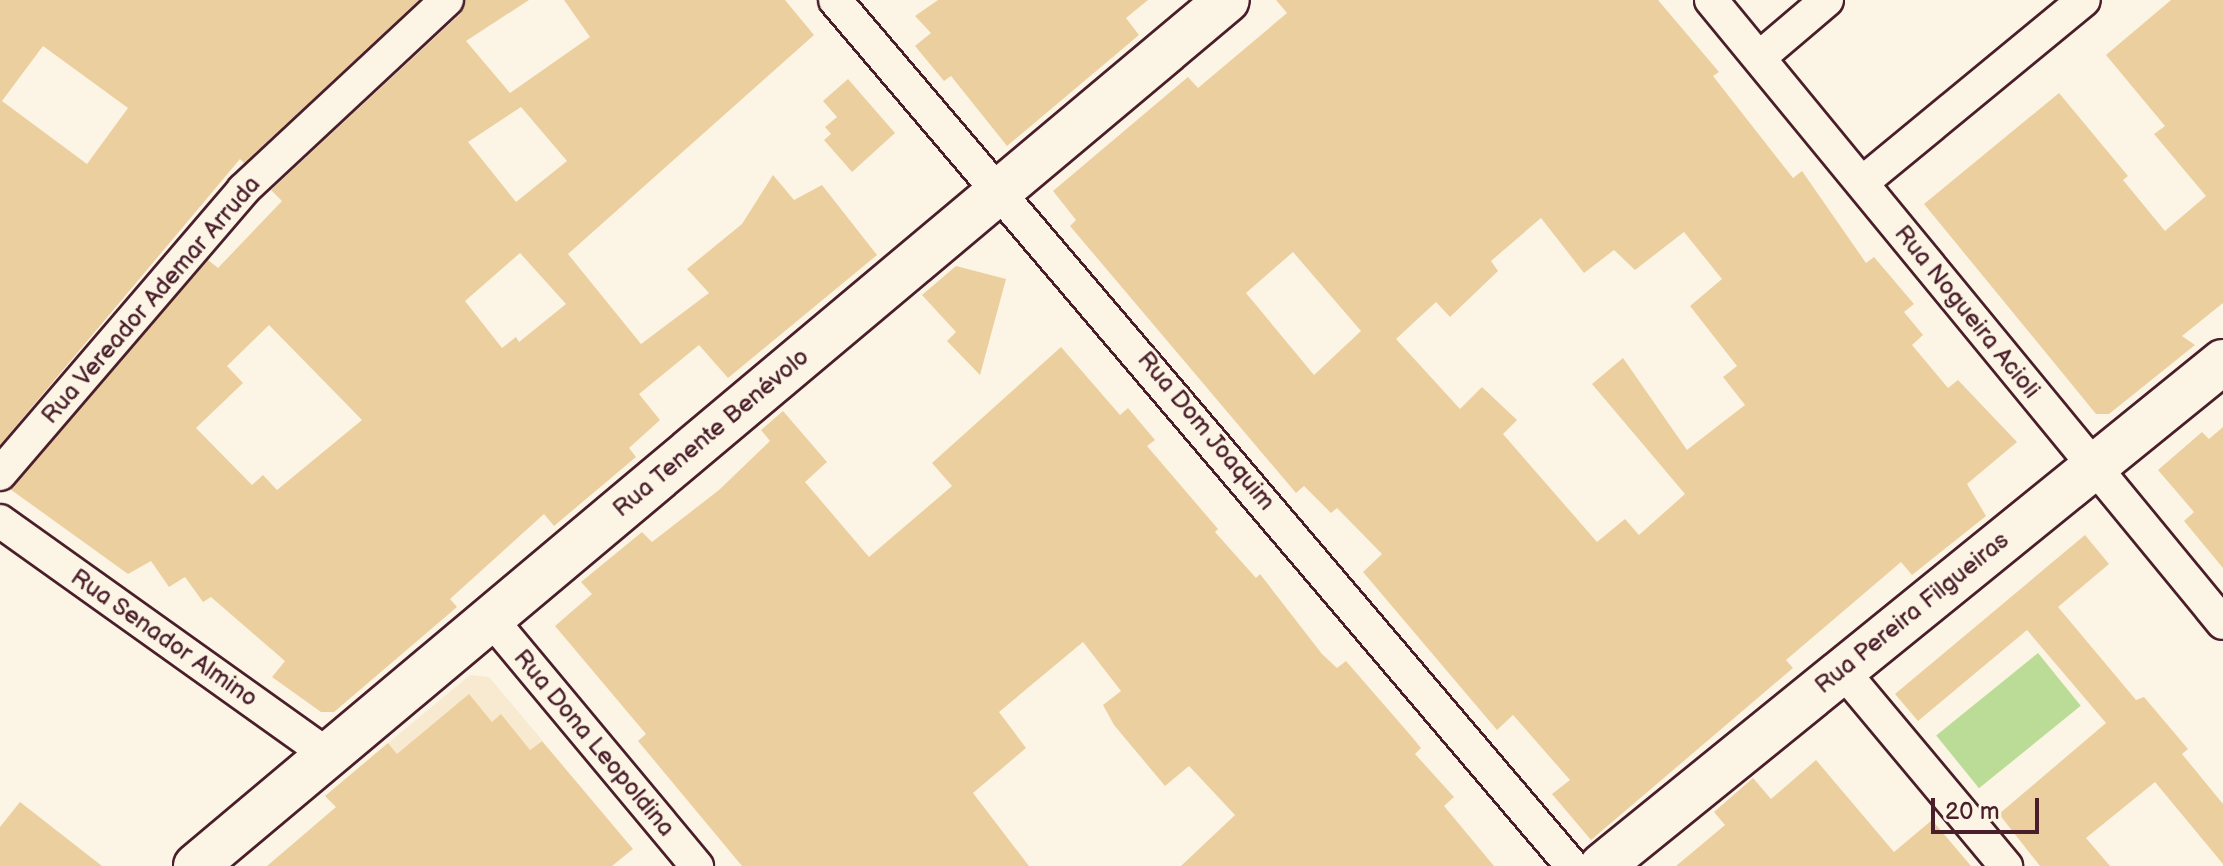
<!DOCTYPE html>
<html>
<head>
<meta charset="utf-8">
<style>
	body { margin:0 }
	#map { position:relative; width:2223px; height:866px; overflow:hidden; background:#fcf5e5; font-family:"Balsamiq Sans",sans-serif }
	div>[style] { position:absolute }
	.built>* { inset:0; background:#f7ead0 }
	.green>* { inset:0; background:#bbdc96; transform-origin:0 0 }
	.building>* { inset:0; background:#eccf9f }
	.roads { filter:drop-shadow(2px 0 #4a1f2b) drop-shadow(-2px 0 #4a1f2b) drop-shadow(0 2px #4a1f2b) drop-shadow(0 -2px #4a1f2b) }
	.street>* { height:32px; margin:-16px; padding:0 16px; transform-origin:16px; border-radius:16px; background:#fcf5e5 }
	.secondary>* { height:44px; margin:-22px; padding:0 22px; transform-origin:22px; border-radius:22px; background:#fcf5e5 }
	span { translate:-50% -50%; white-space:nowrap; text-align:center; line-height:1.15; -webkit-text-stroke:6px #fcf5e5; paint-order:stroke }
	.street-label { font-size:24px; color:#4a1f2b }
	.scale { position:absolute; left:1931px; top:798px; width:108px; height:36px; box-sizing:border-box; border:4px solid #4a1f2b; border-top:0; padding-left:10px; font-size:24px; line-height:28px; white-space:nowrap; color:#4a1f2b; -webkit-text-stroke:6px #fcf5e5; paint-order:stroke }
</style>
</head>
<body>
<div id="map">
	<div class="built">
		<i style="clip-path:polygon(470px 675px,489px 677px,542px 740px,450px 816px,387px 744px)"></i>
	</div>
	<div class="green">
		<i style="left:2038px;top:653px;width:68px;height:131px;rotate:51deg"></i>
	</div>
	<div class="building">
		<i style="clip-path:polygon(evenodd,0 0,419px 0,244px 163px,240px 159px,0 445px,0 0,43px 46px,128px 108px,87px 164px,2px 101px,43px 46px)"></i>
		<i style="clip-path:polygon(evenodd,465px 0,529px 0,466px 41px,510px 93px,590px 37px,564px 0,785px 0,814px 35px,568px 254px,641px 344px,709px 293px,687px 269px,742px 224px,773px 175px,794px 200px,822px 185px,877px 255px,728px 378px,699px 345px,639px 394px,660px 420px,629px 448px,636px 457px,554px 526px,544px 514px,450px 599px,457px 607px,334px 712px,321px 712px,272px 677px,285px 661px,211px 597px,203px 602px,185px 577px,169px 587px,151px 561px,128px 574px,10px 489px,208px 260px,218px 268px,282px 201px,271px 190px,460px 14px,465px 0,521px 107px,567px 161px,516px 202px,468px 142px,521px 107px,465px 0,520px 253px,566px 304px,519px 342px,516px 337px,502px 348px,465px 301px,520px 253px,465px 0,269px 325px,362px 420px,277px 490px,263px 475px,252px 485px,196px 428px,243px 383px,227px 366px,269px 325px)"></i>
		<i style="clip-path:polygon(938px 0,1148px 0,1126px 18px,1139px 35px,1007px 146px,951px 76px,944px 81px,915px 46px,931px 33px,915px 16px)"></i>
		<i style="clip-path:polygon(evenodd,1276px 0,1658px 0,1719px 72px,1713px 76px,1793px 178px,1802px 171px,1866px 263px,1874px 257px,1914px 304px,1904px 312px,1923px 335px,1912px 345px,1948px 388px,1958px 380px,2017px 442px,1967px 484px,1986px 516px,1912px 575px,1901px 562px,1786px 660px,1793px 668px,1591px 840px,1552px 794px,1570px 780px,1513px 715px,1497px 730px,1363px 572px,1382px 554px,1337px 508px,1331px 513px,1304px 486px,1296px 493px,1070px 226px,1076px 220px,1053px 191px,1188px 77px,1198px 88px,1287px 13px,1276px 0,1541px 218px,1584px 273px,1614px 250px,1635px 270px,1684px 232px,1722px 279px,1690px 306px,1737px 366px,1723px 377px,1745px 405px,1719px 425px,1687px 450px,1623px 358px,1592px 384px,1685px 494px,1639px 535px,1625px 519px,1597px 542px,1503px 434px,1517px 420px,1482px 387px,1460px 409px,1396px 339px,1436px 302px,1450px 317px,1498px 271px,1491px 261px,1541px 218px,1276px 0,1293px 252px,1361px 331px,1314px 375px,1246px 293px,1293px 252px)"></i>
		<i style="clip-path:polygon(2171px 0,2223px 0,2223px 303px,2182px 336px,2195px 345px,2109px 414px,2096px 414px,1924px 204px,2059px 93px,2128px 176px,2123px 180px,2165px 231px,2206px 196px,2154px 134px,2165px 126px,2106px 55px)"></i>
		<i style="clip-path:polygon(848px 79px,895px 133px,852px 172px,824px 140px,831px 134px,825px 127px,837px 117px,823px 101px)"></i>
		<i style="clip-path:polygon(956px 266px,1006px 279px,980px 375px,947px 341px,956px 332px,922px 295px)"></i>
		<i style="clip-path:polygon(1061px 347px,1120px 415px,1128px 408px,1155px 440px,1147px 446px,1218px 529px,1215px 532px,1256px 578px,1260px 574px,1322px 654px,1337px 668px,1346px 661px,1412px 737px,1421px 748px,1415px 754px,1454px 797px,1444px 806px,1494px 866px,1181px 866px,1235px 815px,1189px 766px,1165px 786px,1114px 725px,1103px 705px,1121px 691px,1083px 642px,999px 712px,1026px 748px,973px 793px,1029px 866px,742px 866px,638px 741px,646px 734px,555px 626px,592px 594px,581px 582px,642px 532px,652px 542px,719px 490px,770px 441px,761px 430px,783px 411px,827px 462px,805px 482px,869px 557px,952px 486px,932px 463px)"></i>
		<i style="clip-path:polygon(2223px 427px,2223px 568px,2184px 521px,2194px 512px,2158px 470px,2202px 432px,2209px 439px)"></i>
		<i style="clip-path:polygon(2085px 535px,2109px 564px,2058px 607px,2136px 700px,2144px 697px,2188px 749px,2182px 754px,2223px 804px,2223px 864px,2155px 782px,2086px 838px,2110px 866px,2040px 866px,1999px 814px,2106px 723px,2027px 630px,1918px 721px,1895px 694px)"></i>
		<i style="clip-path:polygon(469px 694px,492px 722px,501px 714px,530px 750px,542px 741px,633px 849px,612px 866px,267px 866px,336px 807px,325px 796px,388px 743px,397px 754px)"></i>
		<i style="clip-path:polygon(1816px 760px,1894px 852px,1932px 820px,1971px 866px,1676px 866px,1725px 825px,1714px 812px,1753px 778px,1771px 799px)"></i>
		<i style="clip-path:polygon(20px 802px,102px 866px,0 866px,0 827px)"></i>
	</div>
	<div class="roads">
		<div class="street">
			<i style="left:835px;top:0;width:1137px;rotate:49.6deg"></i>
			<i style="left:1711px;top:0;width:806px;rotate:50.59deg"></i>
			<i style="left:1760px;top:57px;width:88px;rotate:-40.4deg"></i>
			<i style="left:1863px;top:182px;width:286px;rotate:-39.5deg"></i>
			<i style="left:0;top:474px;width:374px;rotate:-49.4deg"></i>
			<i style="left:243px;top:190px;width:279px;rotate:-43deg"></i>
			<i style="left:0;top:521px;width:402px;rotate:35.5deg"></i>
			<i style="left:491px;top:619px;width:322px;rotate:50.2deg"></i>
			<i style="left:1842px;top:670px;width:256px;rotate:50.1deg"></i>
		</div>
		<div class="secondary">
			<i style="left:196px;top:866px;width:1346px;rotate:-40.03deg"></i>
			<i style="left:1602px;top:866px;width:800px;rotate:-39.06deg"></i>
		</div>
	</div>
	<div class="street-label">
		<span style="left:151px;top:300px;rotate:-49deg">Rua Vereador Ademar Arruda</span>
		<span style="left:1967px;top:312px;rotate:51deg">Rua Nogueira Acioli</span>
		<span style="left:1206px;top:431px;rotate:50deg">Rua Dom Joaquim</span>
		<span style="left:711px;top:433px;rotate:-40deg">Rua Tenente Benévolo</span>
		<span style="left:1912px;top:613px;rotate:-39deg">Rua Pereira Filgueiras</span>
		<span style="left:164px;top:638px;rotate:35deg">Rua Senador Almino</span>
		<span style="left:594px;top:743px;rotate:50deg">Rua Dona Leopoldina</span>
	</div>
	<div class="scale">20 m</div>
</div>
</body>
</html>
